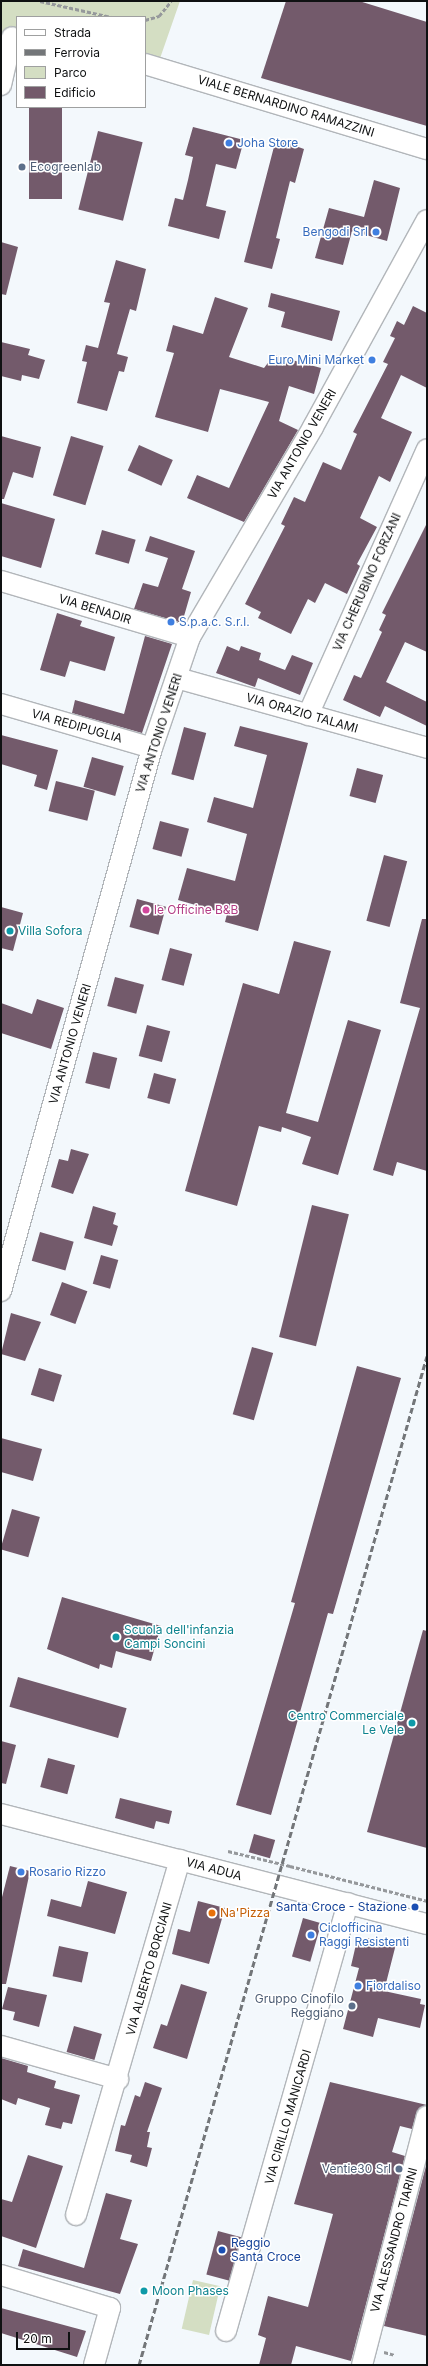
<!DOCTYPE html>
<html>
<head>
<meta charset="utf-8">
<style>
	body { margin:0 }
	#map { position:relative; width:428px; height:2366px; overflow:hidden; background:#f3f8fc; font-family:Inter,sans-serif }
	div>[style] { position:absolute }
	.green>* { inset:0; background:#d4dec3; transform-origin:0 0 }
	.building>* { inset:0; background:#735a6b; transform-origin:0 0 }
	.path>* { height:2.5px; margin-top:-1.25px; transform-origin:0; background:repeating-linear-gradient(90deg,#95989b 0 4px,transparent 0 6px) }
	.roads { filter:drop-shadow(1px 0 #b2b6ba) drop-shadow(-1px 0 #b2b6ba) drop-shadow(0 1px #b2b6ba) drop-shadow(0 -1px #b2b6ba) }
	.minor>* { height:20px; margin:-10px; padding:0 10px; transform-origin:10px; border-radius:10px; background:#fff }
	.rail>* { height:3px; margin-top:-1.5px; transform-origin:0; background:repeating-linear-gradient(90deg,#737679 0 6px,transparent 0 9px) }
	.dots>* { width:11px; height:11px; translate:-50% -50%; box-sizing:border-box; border:2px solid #fff; border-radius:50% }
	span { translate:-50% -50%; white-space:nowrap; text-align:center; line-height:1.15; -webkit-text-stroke:3px #fff; paint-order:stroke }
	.street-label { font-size:12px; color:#0f1112 }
	.shop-label { font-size:12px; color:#366cbe }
	.left { translate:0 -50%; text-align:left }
	.right { translate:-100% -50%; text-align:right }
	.service-label { font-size:12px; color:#4e5e75 }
	.hotel-label { font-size:12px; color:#b23c85 }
	.culture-label { font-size:12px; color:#0d838f }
	.transit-label { font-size:12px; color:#164399 }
	.food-label { font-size:12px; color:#c56008 }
	.frame { position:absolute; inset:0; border:2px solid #0f1112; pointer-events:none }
	.legend { position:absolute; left:16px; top:16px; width:130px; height:92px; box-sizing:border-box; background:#fff; border:1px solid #9fa0a0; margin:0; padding:5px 7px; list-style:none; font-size:12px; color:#0f1112 }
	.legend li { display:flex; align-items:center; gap:8px; height:20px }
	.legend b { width:20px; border:1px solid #9fa0a0 }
	.scale { position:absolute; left:16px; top:2332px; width:54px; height:18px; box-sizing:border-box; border:2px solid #0f1112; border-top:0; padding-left:5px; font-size:12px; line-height:14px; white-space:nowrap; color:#0f1112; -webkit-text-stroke:3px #fff; paint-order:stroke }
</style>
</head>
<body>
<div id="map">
	<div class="green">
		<i style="clip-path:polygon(1px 1px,180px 1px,157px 67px,145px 64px,145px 17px,17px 17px,17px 37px,1px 37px)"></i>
		<i style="left:193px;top:2280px;width:28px;height:50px;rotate:13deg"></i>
	</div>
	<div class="building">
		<i style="clip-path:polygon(286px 1px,359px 1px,427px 22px,427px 126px,261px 78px)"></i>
		<i style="left:29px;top:107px;width:33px;height:92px"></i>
		<i style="clip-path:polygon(193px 127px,244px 140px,236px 169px,216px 164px,206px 206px,226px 211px,219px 239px,168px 226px,175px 198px,183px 200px,188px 180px,193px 157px,185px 155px)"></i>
		<i style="left:98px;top:131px;width:46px;height:81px;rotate:14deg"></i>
		<i style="clip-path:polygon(276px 139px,304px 149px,295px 183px,290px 181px,276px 238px,280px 239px,272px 269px,244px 262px)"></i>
		<i style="clip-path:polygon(374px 180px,400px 188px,387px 241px,352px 231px,343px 265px,315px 258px,329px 208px,364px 217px)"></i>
		<i style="clip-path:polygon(1px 242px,18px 247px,6px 295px,1px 294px)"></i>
		<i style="clip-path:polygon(116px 260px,146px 269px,136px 311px,130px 309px,117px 354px,128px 357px,124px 372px,119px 371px,107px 411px,77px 403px,87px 362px,82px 361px,86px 345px,98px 348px,110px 303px,104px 302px)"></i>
		<i style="clip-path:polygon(271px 293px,340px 311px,332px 341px,281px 327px,285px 312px,268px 307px)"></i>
		<i style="clip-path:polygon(215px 297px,248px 308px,229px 357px,264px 368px,274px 355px,321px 368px,314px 394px,289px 386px,279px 421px,298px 430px,244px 522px,187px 498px,197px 475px,229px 488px,269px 402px,220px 389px,208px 432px,155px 417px,174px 353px,166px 351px,173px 325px,203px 334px)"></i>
		<i style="clip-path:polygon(413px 306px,427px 313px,427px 388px,401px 375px,381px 418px,412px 432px,390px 482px,379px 476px,360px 518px,377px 527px,357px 564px,360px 566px,347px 594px,325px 583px,315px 603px,308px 599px,291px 634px,258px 618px,261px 612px,245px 604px,285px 526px,281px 524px,294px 497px,305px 502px,323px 462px,341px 470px,357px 434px,353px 432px,388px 364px,383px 362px,395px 338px,390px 336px,397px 321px,404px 325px)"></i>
		<i style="clip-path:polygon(1px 342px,30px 349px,28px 355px,45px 360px,39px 379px,22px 375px,21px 381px,1px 376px)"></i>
		<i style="clip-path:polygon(1px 436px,41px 447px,33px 478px,13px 472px,4px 499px,1px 499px)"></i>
		<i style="left:71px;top:436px;width:34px;height:62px;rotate:17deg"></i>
		<i style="left:139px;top:445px;width:37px;height:28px;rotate:24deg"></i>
		<i style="clip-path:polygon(1px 503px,55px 519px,41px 568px,1px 556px)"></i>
		<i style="clip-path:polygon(427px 523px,427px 652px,405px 642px,386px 682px,427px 702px,427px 726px,385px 706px,380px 717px,343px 700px,354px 675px,361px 678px,382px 632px,379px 630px,386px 615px,382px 613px)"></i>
		<i style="left:102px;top:530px;width:35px;height:25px;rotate:16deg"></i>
		<i style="clip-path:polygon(150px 536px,195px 551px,182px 589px,191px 592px,182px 623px,134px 609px,143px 583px,158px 587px,168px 558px,145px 551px)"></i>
		<i style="clip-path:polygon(57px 613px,82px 621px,80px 626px,115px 637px,105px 671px,70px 661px,65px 677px,40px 670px)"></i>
		<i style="clip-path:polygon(145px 636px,172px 644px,142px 733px,72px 713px,75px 700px,124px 714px)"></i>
		<i style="clip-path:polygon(227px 646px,239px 651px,241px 646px,261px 653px,259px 660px,285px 670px,292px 655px,313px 663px,300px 695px,258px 678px,255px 687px,216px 673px)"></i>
		<i style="clip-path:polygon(240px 726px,308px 743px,258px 931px,225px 922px,227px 914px,178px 900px,187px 868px,235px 881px,247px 834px,207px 822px,214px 797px,253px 808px,267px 755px,234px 746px)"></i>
		<i style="left:184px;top:727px;width:23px;height:49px;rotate:15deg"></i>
		<i style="clip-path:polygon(1px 735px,58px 750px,47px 790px,34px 786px,37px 775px,1px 764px)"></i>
		<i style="left:92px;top:757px;width:33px;height:31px;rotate:16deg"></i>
		<i style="left:357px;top:768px;width:27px;height:29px;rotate:15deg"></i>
		<i style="left:56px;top:781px;width:40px;height:31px;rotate:14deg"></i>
		<i style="left:160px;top:821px;width:30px;height:29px;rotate:15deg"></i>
		<i style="left:384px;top:855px;width:24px;height:68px;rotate:15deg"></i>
		<i style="left:137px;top:899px;width:30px;height:29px;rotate:15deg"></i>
		<i style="clip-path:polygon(1px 907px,23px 913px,13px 951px,1px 948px)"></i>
		<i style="clip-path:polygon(422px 919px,427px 919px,427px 1171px,397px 1162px,393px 1176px,373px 1170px,420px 1008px,400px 1003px)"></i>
		<i style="clip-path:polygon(294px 941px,331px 951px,286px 1113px,318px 1122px,348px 1020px,381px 1030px,338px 1175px,302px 1164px,311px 1137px,282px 1127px,281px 1132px,259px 1126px,237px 1206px,185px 1191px,243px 983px,279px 994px)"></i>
		<i style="left:170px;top:948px;width:23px;height:33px;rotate:15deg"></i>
		<i style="left:115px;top:977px;width:30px;height:30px;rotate:15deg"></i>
		<i style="clip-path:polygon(37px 999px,64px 1008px,51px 1049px,1px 1033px,1px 1003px,32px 1014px)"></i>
		<i style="left:147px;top:1025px;width:24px;height:32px;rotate:15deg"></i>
		<i style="left:93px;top:1052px;width:25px;height:32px;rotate:14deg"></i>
		<i style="left:154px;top:1073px;width:23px;height:26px;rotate:15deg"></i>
		<i style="clip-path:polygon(71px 1149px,89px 1154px,73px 1194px,51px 1187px,59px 1159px,68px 1161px)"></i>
		<i style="left:312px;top:1205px;width:38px;height:136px;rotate:14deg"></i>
		<i style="clip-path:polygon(93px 1206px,116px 1213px,113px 1224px,118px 1226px,112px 1246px,84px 1238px)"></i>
		<i style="left:40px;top:1232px;width:35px;height:30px;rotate:16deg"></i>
		<i style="left:101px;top:1255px;width:18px;height:30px;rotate:16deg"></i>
		<i style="left:62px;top:1282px;width:27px;height:35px;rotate:20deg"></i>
		<i style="clip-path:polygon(11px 1313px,41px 1322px,25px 1361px,1px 1354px)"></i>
		<i style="left:252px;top:1347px;width:22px;height:70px;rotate:16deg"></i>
		<i style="clip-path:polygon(357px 1366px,401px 1378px,333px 1614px,328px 1613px,271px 1815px,236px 1805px,295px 1603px,291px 1602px)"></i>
		<i style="left:39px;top:1368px;width:24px;height:28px;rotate:17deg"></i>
		<i style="clip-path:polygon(1px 1438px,42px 1449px,33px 1481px,1px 1472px)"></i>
		<i style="left:12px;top:1509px;width:29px;height:42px;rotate:16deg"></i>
		<i style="clip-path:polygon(62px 1597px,161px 1626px,151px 1661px,116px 1651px,112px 1668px,100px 1664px,99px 1669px,47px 1649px)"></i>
		<i style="clip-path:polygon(423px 1630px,427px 1631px,427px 1848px,367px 1832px)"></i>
		<i style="left:18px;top:1677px;width:113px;height:31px;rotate:16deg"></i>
		<i style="clip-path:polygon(1px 1741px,16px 1745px,6px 1784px,1px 1783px)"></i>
		<i style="left:48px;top:1758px;width:28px;height:30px;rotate:15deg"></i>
		<i style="clip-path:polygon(120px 1798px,172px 1811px,169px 1824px,156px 1821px,154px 1829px,115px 1818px)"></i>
		<i style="left:254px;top:1834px;width:22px;height:19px;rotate:16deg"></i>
		<i style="clip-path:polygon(10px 1866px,30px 1871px,6px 1984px,1px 1984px,1px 1901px)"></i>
		<i style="clip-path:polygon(88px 1881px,127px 1892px,115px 1934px,47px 1916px,51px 1899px,81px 1907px)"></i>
		<i style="clip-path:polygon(198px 1901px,225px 1908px,209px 1964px,172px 1954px,178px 1929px,190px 1932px)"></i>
		<i style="left:303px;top:1918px;width:19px;height:40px;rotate:16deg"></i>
		<i style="clip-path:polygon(368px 1938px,396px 1944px,384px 1991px,421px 1999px,420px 2004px,425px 2005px,420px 2028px,378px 2018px,373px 2037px,343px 2029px,359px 1968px,351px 1966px,357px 1940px,367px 1942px)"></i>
		<i style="left:59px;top:1946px;width:30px;height:31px;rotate:12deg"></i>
		<i style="clip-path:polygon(181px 1984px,207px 1992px,187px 2059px,153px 2048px,161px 2024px,167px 2026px)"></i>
		<i style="clip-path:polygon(8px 1987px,47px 1995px,39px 2027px,13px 2020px,15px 2012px,2px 2009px)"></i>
		<i style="left:74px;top:2026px;width:29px;height:27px;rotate:16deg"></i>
		<i style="clip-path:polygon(1px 2058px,28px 2066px,27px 2072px,56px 2081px,54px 2088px,80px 2095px,72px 2124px,63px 2122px,61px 2129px,45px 2125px,50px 2108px,18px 2098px,16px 2105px,1px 2099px)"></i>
		<i style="clip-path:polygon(145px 2082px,162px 2088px,147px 2132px,150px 2132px,147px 2147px,152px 2148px,147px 2167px,130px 2162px,132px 2155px,115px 2151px,121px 2125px,125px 2126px,135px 2095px,140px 2097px)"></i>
		<i style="clip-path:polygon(330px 2082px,427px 2105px,419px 2108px,412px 2129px,400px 2126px,392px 2152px,405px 2156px,351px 2361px,296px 2346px,291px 2365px,259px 2365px,266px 2338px,258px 2335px,268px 2296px,308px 2307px,333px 2214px,294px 2204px)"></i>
		<i style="clip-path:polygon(28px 2155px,63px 2166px,36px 2248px,1px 2236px,1px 2199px,12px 2202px)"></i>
		<i style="clip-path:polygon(427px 2162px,427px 2336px,384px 2326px)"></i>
		<i style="clip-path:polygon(106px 2193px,132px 2200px,120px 2239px,138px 2244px,120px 2294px,18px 2266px,23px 2249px,84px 2268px)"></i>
		<i style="left:218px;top:2231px;width:24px;height:45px;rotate:15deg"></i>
		<i style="clip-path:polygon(1px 2308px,86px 2331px,77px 2357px,1px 2333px)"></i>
	</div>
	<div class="path">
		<i style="left:40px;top:1px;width:73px;rotate:12.7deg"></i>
		<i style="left:145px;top:20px;width:15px;rotate:-16deg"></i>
		<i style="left:159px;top:16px;width:19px;rotate:-51deg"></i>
		<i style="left:228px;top:1851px;width:64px;rotate:13.6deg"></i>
		<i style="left:290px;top:1866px;width:141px;rotate:14.3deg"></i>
		<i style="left:384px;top:2352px;width:11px;rotate:15deg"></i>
	</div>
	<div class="roads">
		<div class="minor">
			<i style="left:145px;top:64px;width:295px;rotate:16.8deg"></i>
			<i style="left:1px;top:85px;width:49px;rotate:-77.1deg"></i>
			<i style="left:1px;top:581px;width:197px;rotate:16.5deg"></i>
			<i style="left:177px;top:678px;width:260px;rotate:15.6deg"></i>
			<i style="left:1px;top:704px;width:157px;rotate:16.2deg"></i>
			<i style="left:308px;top:715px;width:291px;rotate:-65.9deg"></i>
			<i style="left:1px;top:1291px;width:564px;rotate:-74.46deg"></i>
			<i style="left:152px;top:748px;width:117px;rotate:-71.1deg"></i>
			<i style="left:190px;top:637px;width:243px;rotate:-59.6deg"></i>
			<i style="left:313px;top:427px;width:236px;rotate:-61.2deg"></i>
			<i style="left:1px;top:1814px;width:440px;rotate:14.5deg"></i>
			<i style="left:1px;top:2046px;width:122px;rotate:15.8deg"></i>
			<i style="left:76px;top:2215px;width:370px;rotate:-73.7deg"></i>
			<i style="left:1px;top:2275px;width:114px;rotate:16.8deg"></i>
			<i style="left:110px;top:2308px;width:59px;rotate:105.7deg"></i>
			<i style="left:226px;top:2331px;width:445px;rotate:-74.1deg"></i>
			<i style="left:362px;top:2365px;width:257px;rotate:-75.4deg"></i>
		</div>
	</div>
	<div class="rail">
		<i style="left:139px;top:2365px;width:1049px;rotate:-74.07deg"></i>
	</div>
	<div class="dots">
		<i style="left:229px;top:143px;background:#3f7fe0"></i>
		<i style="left:22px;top:167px;background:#5c6f8a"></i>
		<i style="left:376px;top:232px;background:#3f7fe0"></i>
		<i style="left:372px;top:360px;background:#3f7fe0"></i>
		<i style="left:171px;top:622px;background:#3f7fe0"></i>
		<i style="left:146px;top:910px;background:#d1479c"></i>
		<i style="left:10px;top:931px;background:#0f9aa8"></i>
		<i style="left:116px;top:1637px;background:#0f9aa8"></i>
		<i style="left:412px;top:1723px;background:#0f9aa8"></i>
		<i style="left:21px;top:1872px;background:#3f7fe0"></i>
		<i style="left:415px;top:1907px;background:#1a4fb4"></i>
		<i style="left:212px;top:1913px;background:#e8710a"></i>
		<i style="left:311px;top:1935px;background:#3f7fe0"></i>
		<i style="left:358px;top:1986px;background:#3f7fe0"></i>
		<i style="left:352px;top:2006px;background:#5c6f8a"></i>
		<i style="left:399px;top:2169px;background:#5c6f8a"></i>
		<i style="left:222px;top:2250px;background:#1a4fb4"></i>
		<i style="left:144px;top:2291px;background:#0f9aa8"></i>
	</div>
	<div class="street-label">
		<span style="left:286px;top:106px;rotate:17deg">VIALE BERNARDINO RAMAZZINI</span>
		<span style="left:302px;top:444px;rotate:-60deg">VIA ANTONIO VENERI</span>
		<span style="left:367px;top:582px;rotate:-66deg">VIA CHERUBINO FORZANI</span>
		<span style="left:95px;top:609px;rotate:17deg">VIA BENADIR</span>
		<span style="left:302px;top:713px;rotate:16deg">VIA ORAZIO TALAMI</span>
		<span style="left:77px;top:726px;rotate:16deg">VIA REDIPUGLIA</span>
		<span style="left:159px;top:733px;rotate:-72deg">VIA ANTONIO VENERI</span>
		<span style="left:70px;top:1044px;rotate:-74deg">VIA ANTONIO VENERI</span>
		<span style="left:214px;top:1869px;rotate:15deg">VIA ADUA</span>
		<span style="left:149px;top:1969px;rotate:-74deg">VIA ALBERTO BORCIANI</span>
		<span style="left:288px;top:2117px;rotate:-74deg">VIA CIRILLO MANICARDI</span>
		<span style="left:394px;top:2240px;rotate:-75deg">VIA ALESSANDRO TIARINI</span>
	</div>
	<div class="shop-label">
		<span class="left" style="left:237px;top:143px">Joha Store</span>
		<span class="right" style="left:368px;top:232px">Bengodi Srl</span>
		<span class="right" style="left:364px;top:360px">Euro Mini Market</span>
		<span class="left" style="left:179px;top:622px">S.p.a.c. S.r.l.</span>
		<span class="left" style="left:29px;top:1872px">Rosario Rizzo</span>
		<span class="left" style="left:319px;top:1935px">Ciclofficina<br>Raggi Resistenti</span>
		<span class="left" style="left:366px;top:1986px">Fiordaliso</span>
	</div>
	<div class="service-label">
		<span class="left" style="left:30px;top:167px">Ecogreenlab</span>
		<span class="right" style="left:344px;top:2006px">Gruppo Cinofilo<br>Reggiano</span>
		<span class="right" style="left:391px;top:2169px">Ventie30 Srl</span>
	</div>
	<div class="hotel-label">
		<span class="left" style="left:154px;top:910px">le Officine B&amp;B</span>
	</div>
	<div class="culture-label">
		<span class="left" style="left:18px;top:931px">Villa Sofora</span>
		<span class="left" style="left:124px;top:1637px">Scuola dell'infanzia<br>Campi Soncini</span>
		<span class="right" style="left:404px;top:1723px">Centro Commerciale<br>Le Vele</span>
		<span class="left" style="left:152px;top:2291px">Moon Phases</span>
	</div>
	<div class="transit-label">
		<span class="right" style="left:407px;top:1907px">Santa Croce - Stazione</span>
		<span class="left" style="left:231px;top:2250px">Reggio<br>Santa Croce</span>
	</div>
	<div class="food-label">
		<span class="left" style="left:220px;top:1913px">Na'Pizza</span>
	</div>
	<div class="frame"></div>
	<ul class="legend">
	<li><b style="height:5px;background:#fff"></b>Strada</li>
	<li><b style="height:5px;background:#737679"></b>Ferrovia</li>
	<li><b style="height:11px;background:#d4dec3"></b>Parco</li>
	<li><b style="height:11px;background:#735a6b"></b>Edificio</li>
	</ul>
	<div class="scale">20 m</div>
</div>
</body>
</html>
